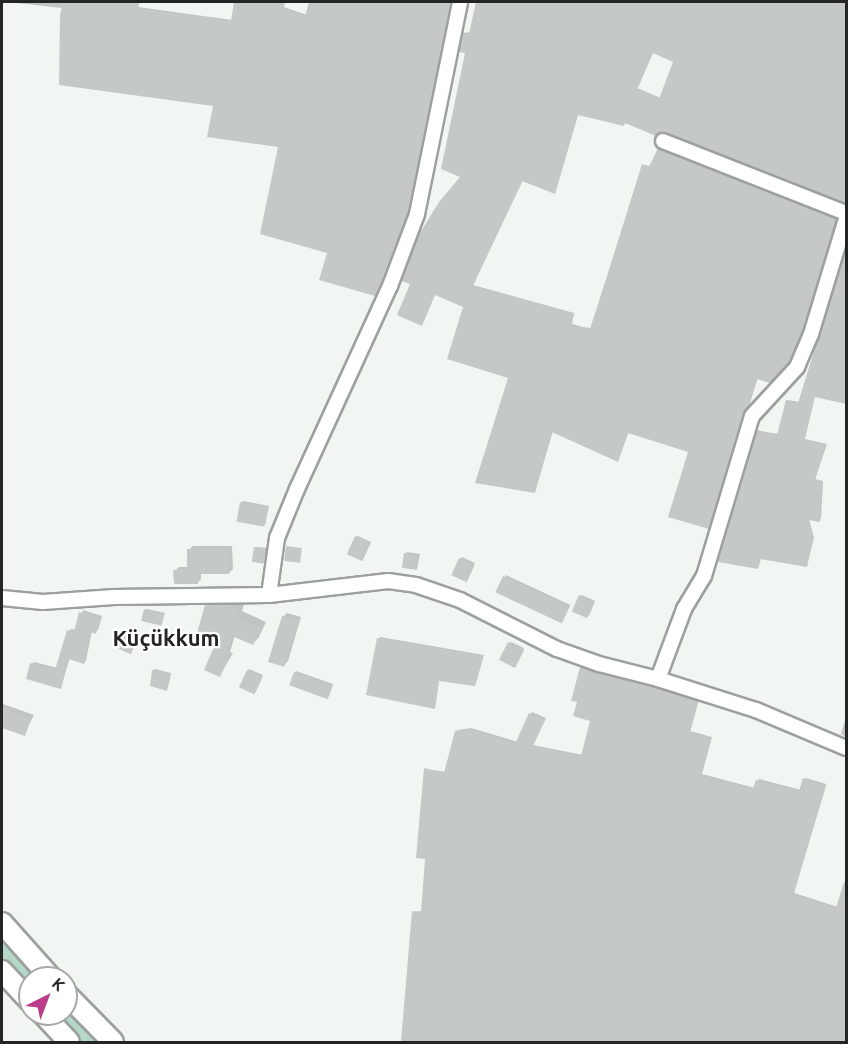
<!DOCTYPE html>
<html>
<head>
<meta charset="utf-8">
<style>
	body { margin:0 }
	#map { position:relative; width:848px; height:1044px; overflow:hidden; background:#f1f6f3; font-family:Ubuntu,sans-serif }
	div>[style] { position:absolute }
	.green>* { inset:0; background:#b3d8c7 }
	.shadow>* { inset:0; background:#0003; transform-origin:0 0 }
	.building>* { inset:0; background:#c4c8c6; transform-origin:0 0 }
	.roads { filter:drop-shadow(2px 0 #9ca09e) drop-shadow(-2px 0 #9ca09e) drop-shadow(0 2px #9ca09e) drop-shadow(0 -2px #9ca09e) }
	.minor>* { height:14px; margin:-7px; padding:0 7px; transform-origin:7px; border-radius:7px; background:#fff }
	.highway>* { height:20px; margin:-10px; padding:0 10px; transform-origin:10px; border-radius:10px; background:#fff }
	span { translate:-50% -50%; white-space:nowrap; text-align:center; line-height:1.15; -webkit-text-stroke:4.5px #fff; paint-order:stroke }
	.district-label { font-size:22px; color:#232524; font-weight:700 }
	.frame { position:absolute; inset:0; border:3px solid #232524; pointer-events:none }
	.north { position:absolute; left:18px; top:966px; width:60px; height:60px; box-sizing:border-box; background:#fff; border:2px solid #a7a8a7; border-radius:50%; rotate:42deg; font-size:16px; font-weight:700; line-height:24px; text-align:center; color:#232524 }
	.north::after { content:''; display:block; margin:auto; width:21px; height:27px; background:#bb3d8a; clip-path:polygon(50% 0,100% 100%,50% 72%,0 100%) }
</style>
</head>
<body>
<div id="map">
	<div class="green">
		<i style="clip-path:polygon(2px 941px,35px 978px,30px 978px,30px 991px,2px 959px)"></i>
		<i style="clip-path:polygon(66px 1009px,99px 1042px,77px 1042px,50px 1014px,66px 1014px)"></i>
	</div>
	<div class="shadow">
		<i style="clip-path:polygon(7px 2px,140px 2px,138px 7px,232px 20px,236px 2px,285px 2px,284px 7px,307px 15px,311px 2px,451px 2px,409px 209px,377px 293px,375px 295px,329px 252px,280px 146px,62px 8px)"></i>
		<i style="clip-path:polygon(evenodd,478px 2px,846px 2px,846px 202px,666px 131px,578px 114px,556px 190px,523px 180px,473px 285px,574px 313px,572px 324px,590px 329px,643px 165px,651px 166px,661px 148px,837px 217px,804px 328px,790px 359px,770px 381px,758px 377px,750px 403px,744px 410px,710px 526px,690px 451px,629px 431px,618px 461px,553px 431px,535px 491px,510px 377px,465px 306px,435px 294px,422px 324px,463px 176px,467px 52px,465px 33px,471px 32px,478px 2px,653px 51px,675px 61px,661px 98px,637px 88px,653px 51px)"></i>
		<i style="clip-path:polygon(846px 253px,846px 403px,815px 396px,805px 439px,827px 444px,815px 479px,823px 481px,821px 519px,809px 519px,814px 538px,807px 565px,758px 431px,779px 434px,787px 400px,800px 402px)"></i>
		<i style="clip-path:polygon(243px 501px,269px 506px,265px 525px,241px 503px)"></i>
		<i style="clip-path:polygon(358px 536px,371px 542px,364px 557px,356px 537px)"></i>
		<i style="clip-path:polygon(193px 546px,232px 546px,233px 569px,229px 573px,201px 573px,201px 579px,197px 583px,175px 571px,179px 567px,189px 567px,189px 550px)"></i>
		<i style="clip-path:polygon(257px 547px,267px 548px,264px 562px,255px 548px)"></i>
		<i style="clip-path:polygon(407px 552px,420px 554px,417px 569px,405px 554px)"></i>
		<i style="clip-path:polygon(462px 557px,475px 563px,468px 579px,460px 559px)"></i>
		<i style="left:506px;top:575px;width:71px;height:19px;rotate:25deg"></i>
		<i style="clip-path:polygon(582px 595px,595px 601px,589px 616px,581px 596px)"></i>
		<i style="clip-path:polygon(212px 599px,238px 599px,237px 603px,244px 604px,242px 611px,266px 622px,259px 637px,253px 644px,235px 635px,230px 652px,233px 653px,220px 675px,219px 639px,206px 606px)"></i>
		<i style="clip-path:polygon(147px 609px,165px 613px,161px 624px,145px 610px)"></i>
		<i style="clip-path:polygon(83px 610px,102px 616px,98px 630px,92px 631px,86px 660px,84px 663px,70px 658px,60px 687px,32px 664px,34px 662px,58px 668px,69px 631px,71px 629px,76px 630px)"></i>
		<i style="clip-path:polygon(287px 613px,301px 617px,288px 661px,284px 665px,283px 617px)"></i>
		<i style="clip-path:polygon(126px 629px,139px 635px,132px 650px,117px 646px)"></i>
		<i style="clip-path:polygon(380px 637px,484px 655px,476px 683px,439px 679px,435px 708px,379px 639px)"></i>
		<i style="clip-path:polygon(511px 642px,524px 648px,517px 663px,509px 643px)"></i>
		<i style="clip-path:polygon(583px 666px,699px 700px,690px 731px,712px 737px,702px 774px,755px 788px,759px 779px,801px 790px,806px 778px,826px 784px,794px 893px,838px 907px,846px 879px,846px 1042px,403px 1042px,414px 912px,422px 911px,427px 857px,425px 769px,446px 772px,458px 730px,471px 728px,518px 742px,532px 712px,546px 718px,533px 745px,583px 755px,592px 720px,578px 701px)"></i>
		<i style="clip-path:polygon(155px 669px,171px 673px,168px 687px,153px 671px)"></i>
		<i style="clip-path:polygon(249px 669px,263px 675px,256px 691px,248px 671px)"></i>
		<i style="clip-path:polygon(296px 671px,333px 684px,329px 696px,295px 673px)"></i>
		<i style="clip-path:polygon(3px 704px,34px 715px,24px 734px,2px 726px)"></i>
		<i style="clip-path:polygon(846px 717px,846px 737px,841px 734px)"></i>
	</div>
	<div class="building">
		<i style="clip-path:polygon(63px 2px,139px 2px,138px 8px,231px 21px,234px 2px,285px 2px,283px 9px,305px 16px,309px 2px,451px 2px,408px 212px,375px 296px,319px 280px,327px 253px,260px 234px,278px 147px,207px 137px,213px 106px,59px 85px,60px 15px)"></i>
		<i style="clip-path:polygon(evenodd,476px 2px,846px 2px,846px 204px,666px 133px,656px 136px,625px 123px,624px 126px,578px 115px,555px 194px,522px 181px,473px 286px,574px 314px,571px 326px,591px 328px,642px 164px,649px 167px,658px 148px,837px 219px,803px 331px,789px 362px,770px 383px,757px 379px,749px 406px,743px 413px,709px 529px,668px 517px,688px 452px,628px 433px,618px 462px,552px 432px,535px 493px,475px 483px,508px 378px,447px 359px,463px 307px,435px 295px,422px 326px,397px 315px,410px 284px,402px 281px,418px 236px,439px 202px,460px 177px,441px 169px,465px 53px,459px 52px,463px 32px,469px 34px,476px 2px,653px 53px,673px 62px,659px 99px,637px 90px,653px 53px)"></i>
		<i style="clip-path:polygon(846px 248px,846px 404px,815px 397px,804px 440px,826px 445px,815px 480px,822px 482px,820px 522px,808px 520px,813px 540px,807px 567px,761px 559px,758px 569px,718px 562px,757px 430px,777px 435px,786px 400px,798px 403px)"></i>
		<i style="left:240px;top:502px;width:28px;height:20px;rotate:10deg"></i>
		<i style="left:355px;top:536px;width:17px;height:20px;rotate:24deg"></i>
		<i style="left:286px;top:546px;width:16px;height:15px;rotate:7deg"></i>
		<i style="left:254px;top:547px;width:12px;height:15px;rotate:9deg"></i>
		<i style="clip-path:polygon(187px 549px,229px 549px,229px 574px,198px 574px,198px 584px,174px 584px,173px 570px,187px 570px)"></i>
		<i style="left:404px;top:553px;width:15px;height:15px;rotate:8deg"></i>
		<i style="left:459px;top:558px;width:17px;height:19px;rotate:24deg"></i>
		<i style="left:503px;top:576px;width:73px;height:18px;rotate:25deg"></i>
		<i style="left:579px;top:595px;width:17px;height:18px;rotate:24deg"></i>
		<i style="clip-path:polygon(232px 604px,232px 609px,239px 610px,237px 618px,261px 628px,253px 645px,232px 636px,225px 658px,228px 660px,220px 677px,204px 670px,217px 640px,197px 633px,205px 605px)"></i>
		<i style="left:144px;top:609px;width:21px;height:12px;rotate:14deg"></i>
		<i style="clip-path:polygon(79px 612px,100px 618px,96px 634px,90px 632px,84px 664px,69px 659px,61px 689px,26px 679px,30px 663px,55px 670px,67px 630px,74px 632px)"></i>
		<i style="left:282px;top:616px;width:17px;height:48px;rotate:17deg"></i>
		<i style="left:123px;top:630px;width:17px;height:19px;rotate:24deg"></i>
		<i style="clip-path:polygon(377px 638px,483px 656px,475px 686px,439px 681px,435px 709px,366px 695px)"></i>
		<i style="left:508px;top:642px;width:18px;height:20px;rotate:27deg"></i>
		<i style="clip-path:polygon(580px 667px,698px 701px,690px 733px,711px 738px,701px 776px,753px 789px,756px 780px,799px 791px,803px 778px,826px 786px,793px 895px,836px 908px,844px 882px,846px 883px,846px 1042px,401px 1042px,412px 911px,421px 912px,425px 859px,416px 858px,424px 768px,444px 773px,455px 731px,469px 729px,515px 744px,529px 713px,545px 720px,533px 746px,581px 756px,590px 721px,573px 716px,577px 702px,571px 701px)"></i>
		<i style="clip-path:polygon(152px 670px,171px 674px,167px 691px,150px 686px)"></i>
		<i style="left:247px;top:670px;width:17px;height:19px;rotate:25deg"></i>
		<i style="left:294px;top:672px;width:41px;height:14px;rotate:20deg"></i>
		<i style="clip-path:polygon(2px 708px,31px 719px,25px 736px,2px 728px)"></i>
	</div>
	<div class="roads">
		<div class="minor">
			<i style="left:663px;top:141px;width:197px;rotate:21.5deg"></i>
			<i style="left:269px;top:595px;width:58px;rotate:-82deg"></i>
			<i style="left:277px;top:538px;width:53px;rotate:-67.8deg"></i>
			<i style="left:297px;top:489px;width:223px;rotate:-65.4deg"></i>
			<i style="left:390px;top:286px;width:77px;rotate:-69.4deg"></i>
			<i style="left:417px;top:214px;width:216px;rotate:-78.5deg"></i>
			<i style="left:2px;top:598px;width:41px;rotate:5.6deg"></i>
			<i style="left:43px;top:602px;width:71px;rotate:-4deg"></i>
			<i style="left:114px;top:597px;width:155px;rotate:-0.7deg"></i>
			<i style="left:269px;top:595px;width:120px;rotate:-6.7deg"></i>
			<i style="left:388px;top:581px;width:28px;rotate:8deg"></i>
			<i style="left:416px;top:585px;width:46px;rotate:18.8deg"></i>
			<i style="left:460px;top:600px;width:109px;rotate:26.8deg"></i>
			<i style="left:557px;top:649px;width:45px;rotate:19.7deg"></i>
			<i style="left:599px;top:664px;width:61px;rotate:14.3deg"></i>
			<i style="left:658px;top:679px;width:103px;rotate:17.6deg"></i>
			<i style="left:756px;top:710px;width:98px;rotate:22.9deg"></i>
			<i style="left:658px;top:679px;width:75px;rotate:-69.6deg"></i>
			<i style="left:684px;top:609px;width:39px;rotate:-59deg"></i>
			<i style="left:704px;top:576px;width:167px;rotate:-73.3deg"></i>
			<i style="left:752px;top:416px;width:67px;rotate:-47.4deg"></i>
			<i style="left:797px;top:367px;width:36px;rotate:-67deg"></i>
			<i style="left:811px;top:334px;width:120px;rotate:-73.1deg"></i>
		</div>
		<div class="highway">
			<i style="left:2px;top:923px;width:74px;rotate:48.3deg"></i>
			<i style="left:2px;top:971px;width:41px;rotate:47deg"></i>
			<i style="left:66px;top:994px;width:67px;rotate:45.6deg"></i>
			<i style="left:43px;top:1014px;width:38px;rotate:47deg"></i>
		</div>
	</div>
	<div class="district-label">
		<span style="left:166px;top:638px">Küçükkum</span>
	</div>
	<div class="frame"></div>
	<div class="north">K</div>
</div>
</body>
</html>
